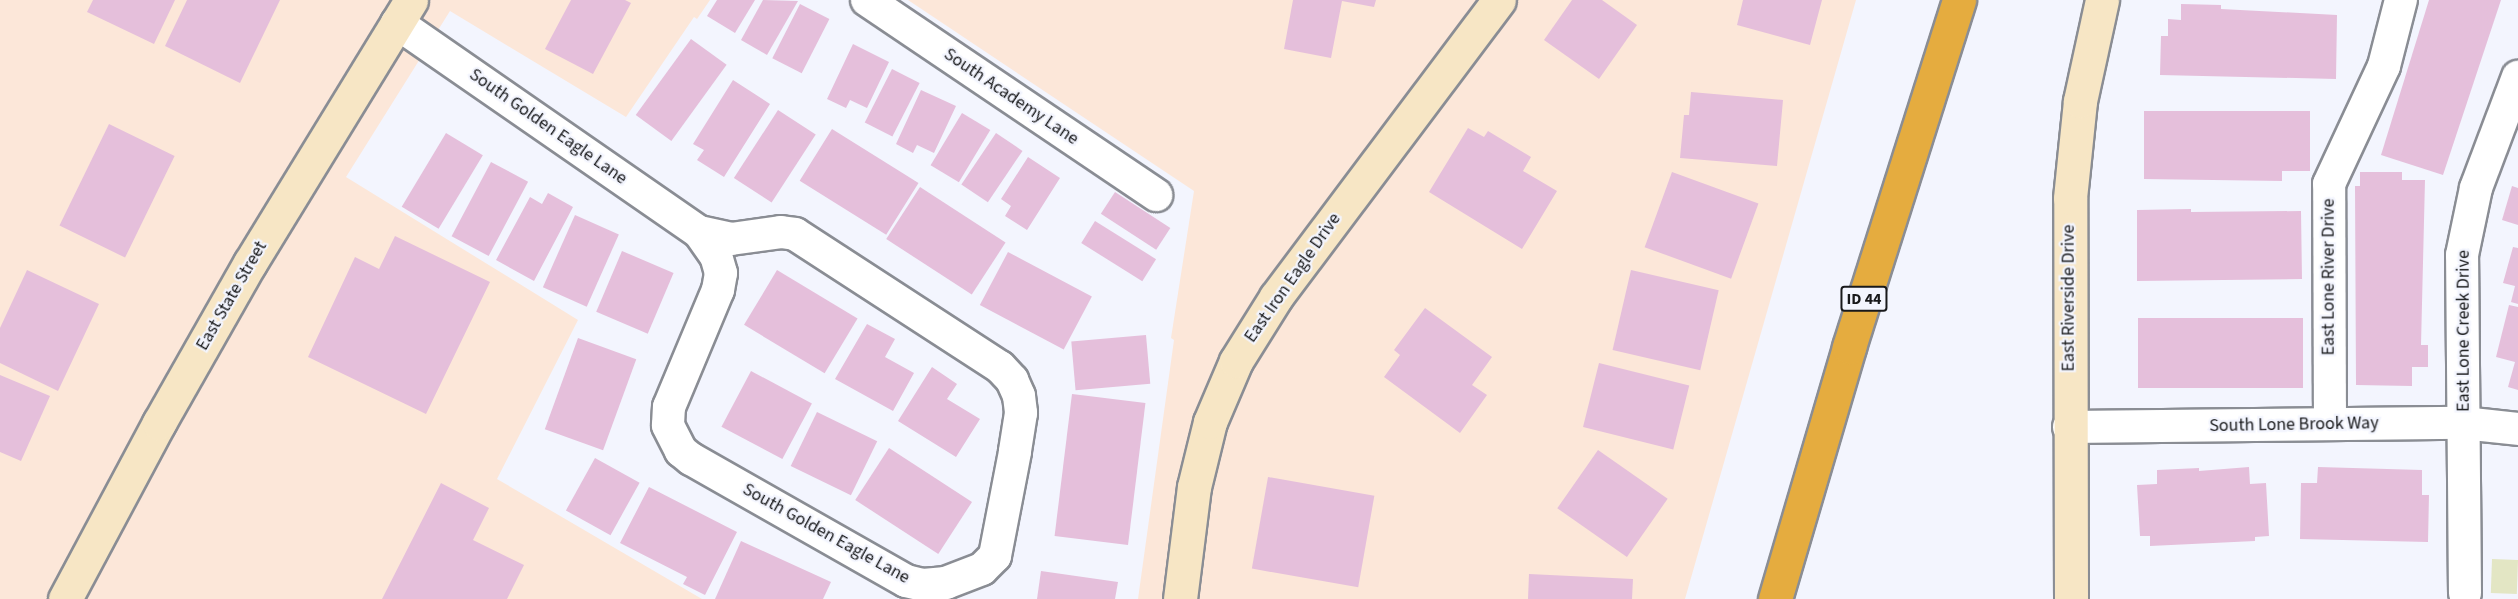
<!DOCTYPE html>
<html>
<head>
<meta charset="utf-8">
<style>
	body { margin:0 }
	#map { position:relative; width:2518px; height:599px; overflow:hidden; background:#f3f5fe; font-family:"Source Sans 3",sans-serif }
	div>[style] { position:absolute }
	.commercial>* { inset:0; background:#fce7d9 }
	.green>* { inset:0; background:#e3e6c4; transform-origin:0 0 }
	.building>* { inset:0; background:#e5bfdb; transform-origin:0 0 }
	.roads { filter:drop-shadow(2px 0 #8a8d94) drop-shadow(-2px 0 #8a8d94) drop-shadow(0 2px #8a8d94) drop-shadow(0 -2px #8a8d94) }
	.street>* { height:32px; margin:-16px; padding:0 16px; transform-origin:16px; border-radius:16px; background:#fff }
	.secondary>* { height:33px; margin:-16.5px; padding:0 16.5px; transform-origin:16.5px; border-radius:16.5px; background:#f7e6c5 }
	.highway>* { height:33px; margin:-16.5px; padding:0 16.5px; transform-origin:16.5px; border-radius:16.5px; background:#e5ac3f }
	span { translate:-50% -50%; white-space:nowrap; text-align:center; line-height:1.15; -webkit-text-stroke:4.5px #f3f5fe; paint-order:stroke }
	.shield-label span { padding:2px 4px; background:#f3f5fe; border:2px solid; border-radius:4px; -webkit-text-stroke-width:0 }
	.shield-label { font-size:16px; color:#18191b; font-weight:700 }
	.street-label { font-size:18px; color:#18191b }
</style>
</head>
<body>
<div id="map">
	<div class="commercial">
		<i style="clip-path:polygon(0 0,710px 0,697px 19px,694px 17px,626px 117px,450px 11px,346px 177px,578px 320px,497px 479px,702px 599px,0 599px)"></i>
		<i style="clip-path:polygon(908px 0,1856px 0,1685px 599px,1138px 599px,1174px 340px,1171px 338px,1194px 191px)"></i>
	</div>
	<div class="green">
		<i style="left:2492px;top:559px;width:26px;height:34px;rotate:2deg"></i>
	</div>
	<div class="building">
		<i style="clip-path:polygon(93px 0,175px 0,154px 44px,87px 12px)"></i>
		<i style="clip-path:polygon(187px 0,280px 0,240px 83px,165px 46px)"></i>
		<i style="clip-path:polygon(571px 0,625px 0,631px 3px,593px 74px,545px 49px)"></i>
		<i style="clip-path:polygon(717px 0,755px 0,735px 33px,707px 16px)"></i>
		<i style="clip-path:polygon(763px 0,798px 1px,767px 55px,741px 40px)"></i>
		<i style="clip-path:polygon(1293px 0,1376px 0,1374px 7px,1342px 1px,1331px 58px,1284px 49px)"></i>
		<i style="clip-path:polygon(1572px 0,1602px 0,1637px 25px,1599px 79px,1544px 40px)"></i>
		<i style="clip-path:polygon(1743px 0,1822px 0,1810px 45px,1737px 25px)"></i>
		<i style="clip-path:polygon(2429px 0,2501px 0,2443px 175px,2381px 155px)"></i>
		<i style="left:800px;top:4px;width:33px;height:61px;rotate:27deg"></i>
		<i style="clip-path:polygon(2181px 4px,2221px 5px,2221px 9px,2337px 15px,2336px 79px,2160px 75px,2161px 36px,2168px 36px,2168px 19px,2181px 20px)"></i>
		<i style="left:691px;top:39px;width:44px;height:94px;rotate:36deg"></i>
		<i style="clip-path:polygon(853px 44px,889px 62px,867px 108px,850px 100px,846px 108px,827px 99px)"></i>
		<i style="left:892px;top:69px;width:31px;height:60px;rotate:27deg"></i>
		<i style="clip-path:polygon(733px 80px,770px 104px,724px 177px,697px 160px,704px 150px,693px 144px)"></i>
		<i style="clip-path:polygon(921px 90px,956px 106px,934px 153px,917px 145px,913px 153px,896px 144px)"></i>
		<i style="clip-path:polygon(1691px 92px,1783px 100px,1777px 166px,1680px 158px,1684px 115px,1689px 115px)"></i>
		<i style="left:778px;top:110px;width:45px;height:81px;rotate:33deg"></i>
		<i style="clip-path:polygon(2144px 111px,2310px 111px,2310px 171px,2282px 171px,2282px 181px,2144px 179px)"></i>
		<i style="left:962px;top:113px;width:33px;height:61px;rotate:31deg"></i>
		<i style="left:109px;top:124px;width:73px;height:113px;rotate:26deg"></i>
		<i style="clip-path:polygon(1468px 128px,1484px 137px,1488px 131px,1531px 157px,1523px 171px,1557px 191px,1522px 249px,1429px 192px)"></i>
		<i style="left:832px;top:129px;width:102px;height:61px;rotate:32deg"></i>
		<i style="left:446px;top:133px;width:43px;height:86px;rotate:31deg"></i>
		<i style="left:996px;top:133px;width:32px;height:62px;rotate:34deg"></i>
		<i style="clip-path:polygon(1028px 157px,1060px 178px,1027px 230px,1005px 216px,1011px 206px,1001px 199px)"></i>
		<i style="left:491px;top:162px;width:42px;height:84px;rotate:28deg"></i>
		<i style="left:1672px;top:172px;width:92px;height:80px;rotate:20deg"></i>
		<i style="clip-path:polygon(2360px 172px,2402px 172px,2402px 180px,2425px 180px,2421px 345px,2428px 345px,2428px 367px,2412px 367px,2412px 386px,2356px 385px,2355px 186px,2360px 186px)"></i>
		<i style="clip-path:polygon(2512px 186px,2518px 188px,2518px 225px,2502px 220px)"></i>
		<i style="left:920px;top:187px;width:102px;height:62px;rotate:33deg"></i>
		<i style="left:1115px;top:192px;width:66px;height:26px;rotate:33deg"></i>
		<i style="clip-path:polygon(548px 193px,573px 207px,534px 281px,496px 260px,530px 197px,542px 204px)"></i>
		<i style="clip-path:polygon(2191px 209px,2191px 212px,2301px 211px,2302px 279px,2137px 281px,2137px 210px)"></i>
		<i style="left:575px;top:215px;width:48px;height:79px;rotate:24deg"></i>
		<i style="left:1095px;top:221px;width:72px;height:26px;rotate:32deg"></i>
		<i style="clip-path:polygon(395px 236px,490px 282px,426px 414px,308px 357px,355px 257px,379px 269px)"></i>
		<i style="clip-path:polygon(2513px 247px,2518px 248px,2518px 304px,2511px 302px,2515px 286px,2503px 283px)"></i>
		<i style="left:622px;top:251px;width:56px;height:66px;rotate:23deg"></i>
		<i style="left:1008px;top:252px;width:95px;height:60px;rotate:28deg"></i>
		<i style="clip-path:polygon(27px 270px,99px 304px,58px 391px,0 363px,0 328px)"></i>
		<i style="left:777px;top:270px;width:94px;height:64px;rotate:31deg"></i>
		<i style="left:1631px;top:270px;width:90px;height:82px;rotate:13deg"></i>
		<i style="clip-path:polygon(2509px 305px,2518px 307px,2518px 390px,2508px 387px,2515px 362px,2496px 357px)"></i>
		<i style="clip-path:polygon(1425px 308px,1492px 357px,1472px 385px,1487px 395px,1460px 433px,1384px 377px,1400px 355px,1394px 350px)"></i>
		<i style="left:2303px;top:318px;width:70px;height:165px;rotate:90deg"></i>
		<i style="clip-path:polygon(867px 324px,895px 339px,885px 357px,914px 373px,893px 411px,835px 379px)"></i>
		<i style="left:1146px;top:335px;width:49px;height:75px;rotate:85deg"></i>
		<i style="left:578px;top:338px;width:62px;height:97px;rotate:20deg"></i>
		<i style="left:1599px;top:363px;width:93px;height:66px;rotate:14deg"></i>
		<i style="clip-path:polygon(932px 367px,957px 384px,947px 399px,980px 419px,956px 457px,898px 421px)"></i>
		<i style="left:751px;top:371px;width:69px;height:63px;rotate:28deg"></i>
		<i style="clip-path:polygon(0 375px,50px 396px,21px 461px,0 452px)"></i>
		<i style="left:1072px;top:394px;width:74px;height:143px;rotate:7deg"></i>
		<i style="left:817px;top:412px;width:67px;height:60px;rotate:26deg"></i>
		<i style="left:889px;top:448px;width:99px;height:62px;rotate:33deg"></i>
		<i style="left:1598px;top:450px;width:85px;height:71px;rotate:35deg"></i>
		<i style="left:595px;top:458px;width:51px;height:60px;rotate:29deg"></i>
		<i style="clip-path:polygon(2249px 467px,2250px 484px,2266px 483px,2269px 536px,2255px 537px,2255px 541px,2150px 546px,2150px 536px,2140px 536px,2137px 485px,2157px 484px,2157px 470px,2199px 468px,2199px 471px)"></i>
		<i style="clip-path:polygon(2318px 467px,2422px 470px,2422px 495px,2429px 495px,2428px 542px,2300px 539px,2301px 483px,2317px 483px)"></i>
		<i style="left:1268px;top:477px;width:108px;height:93px;rotate:10deg"></i>
		<i style="clip-path:polygon(441px 483px,489px 508px,473px 540px,524px 565px,507px 599px,382px 599px)"></i>
		<i style="clip-path:polygon(649px 487px,737px 532px,705px 595px,683px 584px,687px 577px,620px 543px)"></i>
		<i style="clip-path:polygon(741px 541px,831px 582px,823px 599px,715px 599px)"></i>
		<i style="clip-path:polygon(1041px 571px,1118px 582px,1115px 599px,1037px 599px)"></i>
		<i style="clip-path:polygon(1529px 574px,1633px 579px,1632px 599px,1528px 599px)"></i>
	</div>
	<div class="roads">
		<div class="street">
			<i style="left:867px;top:0;width:349px;rotate:34deg"></i>
			<i style="left:397px;top:23px;width:367px;rotate:34.7deg"></i>
			<i style="left:699px;top:232px;width:33px;rotate:12deg"></i>
			<i style="left:731px;top:239px;width:50px;rotate:-8deg"></i>
			<i style="left:781px;top:232px;width:14px;rotate:8deg"></i>
			<i style="left:795px;top:234px;width:244px;rotate:33deg"></i>
			<i style="left:1000px;top:367px;width:18px;rotate:47deg"></i>
			<i style="left:1012px;top:380px;width:17px;rotate:66deg"></i>
			<i style="left:1019px;top:396px;width:17px;rotate:83deg"></i>
			<i style="left:1021px;top:413px;width:39px;rotate:99deg"></i>
			<i style="left:1015px;top:452px;width:106px;rotate:100.9deg"></i>
			<i style="left:995px;top:556px;width:18px;rotate:135deg"></i>
			<i style="left:982px;top:569px;width:39px;rotate:159deg"></i>
			<i style="left:946px;top:583px;width:23px;rotate:175deg"></i>
			<i style="left:923px;top:585px;width:17px;rotate:-167deg"></i>
			<i style="left:906px;top:581px;width:247px;rotate:-150.4deg"></i>
			<i style="left:691px;top:459px;width:13px;rotate:-141deg"></i>
			<i style="left:681px;top:451px;width:29px;rotate:-117deg"></i>
			<i style="left:668px;top:425px;width:18px;rotate:-87deg"></i>
			<i style="left:669px;top:407px;width:127px;rotate:-67.3deg"></i>
			<i style="left:718px;top:290px;width:17px;rotate:-80deg"></i>
			<i style="left:721px;top:273px;width:18px;rotate:-106deg"></i>
			<i style="left:716px;top:256px;width:29px;rotate:-125deg"></i>
			<i style="left:2330px;top:424px;width:240px;rotate:-90.2deg"></i>
			<i style="left:2329px;top:184px;width:130px;rotate:-65deg"></i>
			<i style="left:2384px;top:66px;width:68px;rotate:-75.6deg"></i>
			<i style="left:2069px;top:427px;width:394px;rotate:-0.6deg"></i>
			<i style="left:2463px;top:423px;width:55px;rotate:6.2deg"></i>
			<i style="left:2465px;top:593px;width:338px;rotate:-90.5deg"></i>
			<i style="left:2462px;top:255px;width:68px;rotate:-78.2deg"></i>
			<i style="left:2476px;top:188px;width:119px;rotate:-69.3deg"></i>
		</div>
		<div class="secondary">
			<i style="left:65px;top:599px;width:200px;rotate:-61.9deg"></i>
			<i style="left:159px;top:423px;width:184px;rotate:-60.4deg"></i>
			<i style="left:250px;top:263px;width:308px;rotate:-58.5deg"></i>
			<i style="left:1180px;top:599px;width:113px;rotate:-82.9deg"></i>
			<i style="left:1194px;top:487px;width:67px;rotate:-76.2deg"></i>
			<i style="left:1210px;top:422px;width:66px;rotate:-66.9deg"></i>
			<i style="left:1236px;top:361px;width:75px;rotate:-58deg"></i>
			<i style="left:1276px;top:297px;width:371px;rotate:-53.1deg"></i>
			<i style="left:2071px;top:599px;width:401px;rotate:-90.1deg"></i>
			<i style="left:2070px;top:198px;width:98px;rotate:-84.1deg"></i>
			<i style="left:2080px;top:101px;width:103px;rotate:-77.7deg"></i>
		</div>
		<div class="highway">
			<i style="left:1775px;top:599px;width:263px;rotate:-73.6deg"></i>
			<i style="left:1849px;top:347px;width:364px;rotate:-72.4deg"></i>
		</div>
	</div>
	<div class="shield-label">
		<span style="left:1864px;top:299px">ID 44</span>
	</div>
	<div class="street-label">
		<span style="left:1011px;top:97px;rotate:34deg">South Academy Lane</span>
		<span style="left:548px;top:127px;rotate:35deg">South Golden Eagle Lane</span>
		<span style="left:2329px;top:277px;rotate:-90deg">East Lone River Drive</span>
		<span style="left:1293px;top:278px;rotate:-55deg">East Iron Eagle Drive</span>
		<span style="left:232px;top:296px;rotate:-60deg">East State Street</span>
		<span style="left:2069px;top:298px;rotate:-90deg">East Riverside Drive</span>
		<span style="left:2464px;top:331px;rotate:-90deg">East Lone Creek Drive</span>
		<span style="left:2294px;top:425px;rotate:-1deg">South Lone Brook Way</span>
		<span style="left:826px;top:534px;rotate:29deg">South Golden Eagle Lane</span>
	</div>
</div>
</body>
</html>
